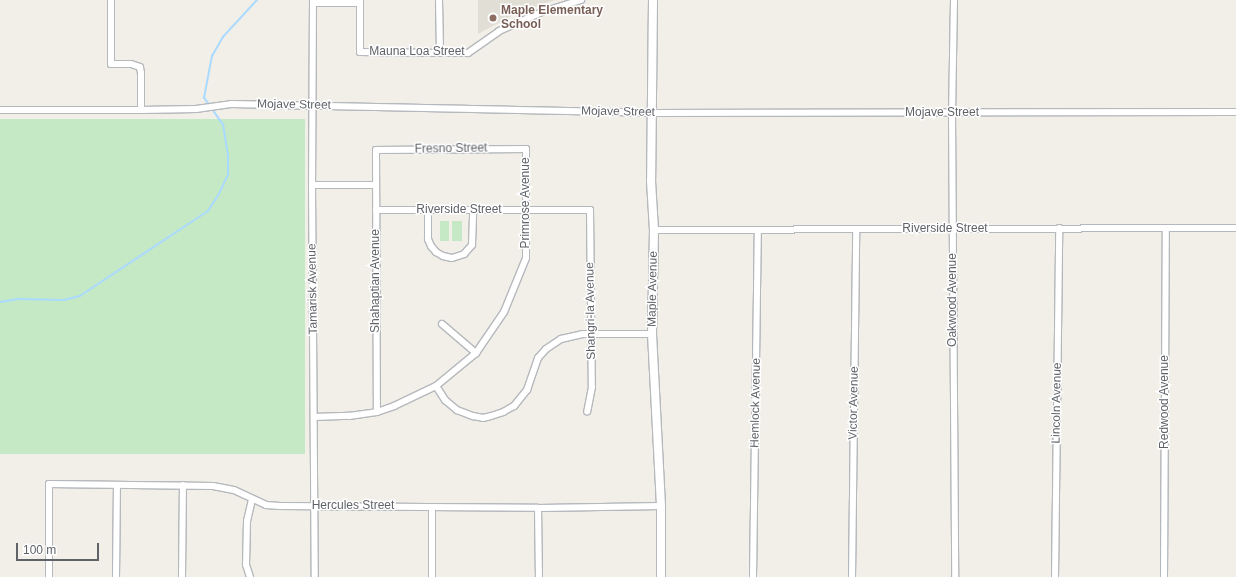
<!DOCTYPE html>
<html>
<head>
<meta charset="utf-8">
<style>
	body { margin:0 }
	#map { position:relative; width:1236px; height:577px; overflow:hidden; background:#f1efe8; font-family:Helvetica,sans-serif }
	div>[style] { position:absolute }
	.education>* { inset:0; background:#e1ded6 }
	.green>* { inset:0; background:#c5e8c5; transform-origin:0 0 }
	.stream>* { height:1.5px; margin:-0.75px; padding:0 0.75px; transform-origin:0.75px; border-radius:0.75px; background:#aadaff }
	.roads { filter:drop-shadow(1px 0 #b5b8bc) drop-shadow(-1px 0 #b5b8bc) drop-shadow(0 1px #b5b8bc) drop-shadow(0 -1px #b5b8bc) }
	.minor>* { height:6px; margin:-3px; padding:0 3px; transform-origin:3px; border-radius:3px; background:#fff }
	.tertiary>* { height:8px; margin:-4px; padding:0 4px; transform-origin:4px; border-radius:4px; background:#fff }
	.dots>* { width:11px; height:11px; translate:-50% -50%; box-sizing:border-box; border:2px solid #fff; border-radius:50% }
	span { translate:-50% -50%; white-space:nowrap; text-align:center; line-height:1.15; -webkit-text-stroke:3px #fff; paint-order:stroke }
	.education-label { font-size:12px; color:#785e54; font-weight:700 }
	.left { translate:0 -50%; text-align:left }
	.street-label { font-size:12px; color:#5f6368 }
	.scale { position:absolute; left:16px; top:543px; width:83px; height:18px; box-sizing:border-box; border:2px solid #5f6368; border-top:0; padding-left:5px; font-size:12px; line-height:14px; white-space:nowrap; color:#5f6368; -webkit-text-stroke:3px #fff; paint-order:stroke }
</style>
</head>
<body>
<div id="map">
	<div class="education">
		<i style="clip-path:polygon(478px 0,555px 0,517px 13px,478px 34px)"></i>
	</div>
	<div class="green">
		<i style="left:305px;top:119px;width:335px;height:305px;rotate:90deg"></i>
		<i style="left:440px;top:221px;width:9px;height:20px"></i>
		<i style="left:452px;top:221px;width:10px;height:20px"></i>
	</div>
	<div class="stream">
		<i style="left:210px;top:106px;width:10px;rotate:-127deg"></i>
		<i style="left:204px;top:98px;width:43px;rotate:-79.2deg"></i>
		<i style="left:212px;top:56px;width:22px;rotate:-60deg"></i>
		<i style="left:223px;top:37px;width:50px;rotate:-47.4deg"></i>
		<i style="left:0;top:302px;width:20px;rotate:-9deg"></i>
		<i style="left:20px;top:299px;width:44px;rotate:1.3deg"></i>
		<i style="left:64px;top:300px;width:16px;rotate:-14deg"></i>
		<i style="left:80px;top:296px;width:154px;rotate:-33.6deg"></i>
		<i style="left:208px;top:211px;width:20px;rotate:-57deg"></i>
		<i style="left:219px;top:194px;width:21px;rotate:-65deg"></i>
		<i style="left:228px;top:175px;width:19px;rotate:-90deg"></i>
		<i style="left:228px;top:156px;width:31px;rotate:-99deg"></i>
		<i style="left:223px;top:125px;width:19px;rotate:-125deg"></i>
	</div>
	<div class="roads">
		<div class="minor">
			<i style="left:111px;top:0;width:64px;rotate:90deg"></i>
			<i style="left:111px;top:64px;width:20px"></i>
			<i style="left:131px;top:64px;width:9px;rotate:18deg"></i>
			<i style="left:140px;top:67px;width:6px;rotate:81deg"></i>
			<i style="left:141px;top:73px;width:37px;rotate:90deg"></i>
			<i style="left:313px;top:0;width:185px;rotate:90.3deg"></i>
			<i style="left:312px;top:185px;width:392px;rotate:89.6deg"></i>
			<i style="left:360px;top:0;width:52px;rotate:90deg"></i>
			<i style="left:360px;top:52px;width:80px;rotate:0.7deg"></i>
			<i style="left:440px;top:53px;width:28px"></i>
			<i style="left:468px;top:53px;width:38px;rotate:-35deg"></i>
			<i style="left:499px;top:31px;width:47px;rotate:-23.8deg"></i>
			<i style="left:542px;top:12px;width:41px;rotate:-17.1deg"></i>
			<i style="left:439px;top:0;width:53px;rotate:88.9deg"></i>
			<i style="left:954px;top:0;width:113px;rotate:91deg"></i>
			<i style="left:952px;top:113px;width:464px;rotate:89.6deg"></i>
			<i style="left:313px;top:3px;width:47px"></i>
			<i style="left:0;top:110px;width:141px"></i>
			<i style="left:141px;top:110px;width:55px;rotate:-1deg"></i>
			<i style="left:196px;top:109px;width:35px;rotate:-8deg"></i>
			<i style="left:231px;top:104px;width:421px;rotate:1.2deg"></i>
			<i style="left:652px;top:113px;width:584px;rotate:-0.1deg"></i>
			<i style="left:312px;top:185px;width:64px"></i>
			<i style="left:376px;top:210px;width:214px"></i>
			<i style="left:590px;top:210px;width:177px;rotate:89.4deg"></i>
			<i style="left:592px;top:387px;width:25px;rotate:101deg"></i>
			<i style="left:428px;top:210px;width:29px;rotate:90deg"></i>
			<i style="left:428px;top:239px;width:8px;rotate:67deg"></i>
			<i style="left:431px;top:246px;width:8px;rotate:50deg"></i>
			<i style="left:436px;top:252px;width:8px;rotate:30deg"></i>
			<i style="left:443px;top:256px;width:9px;rotate:13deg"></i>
			<i style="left:452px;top:258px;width:13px;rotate:-18deg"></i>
			<i style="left:464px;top:254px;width:12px;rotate:-48deg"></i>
			<i style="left:472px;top:245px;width:35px;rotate:-88deg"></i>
			<i style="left:654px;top:230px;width:582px;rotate:-0.2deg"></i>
			<i style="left:442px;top:324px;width:45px;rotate:40.5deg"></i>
			<i style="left:436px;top:386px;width:17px;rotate:57deg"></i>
			<i style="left:445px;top:400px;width:16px;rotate:40deg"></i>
			<i style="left:457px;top:410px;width:17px;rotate:21deg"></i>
			<i style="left:473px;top:416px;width:10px;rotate:11deg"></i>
			<i style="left:483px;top:418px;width:8px;rotate:-14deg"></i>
			<i style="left:491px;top:416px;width:13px;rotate:-18deg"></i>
			<i style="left:503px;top:412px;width:13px;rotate:-29deg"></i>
			<i style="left:514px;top:406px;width:21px;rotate:-51deg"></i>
			<i style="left:527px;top:390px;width:34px;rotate:-71deg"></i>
			<i style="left:538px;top:358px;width:12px;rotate:-48deg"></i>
			<i style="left:546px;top:349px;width:18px;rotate:-34deg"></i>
			<i style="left:561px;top:339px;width:22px;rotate:-13deg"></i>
			<i style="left:582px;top:334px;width:70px"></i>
			<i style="left:314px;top:417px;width:35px;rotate:-2deg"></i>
			<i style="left:349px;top:416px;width:28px;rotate:-8deg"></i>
			<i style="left:377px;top:412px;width:18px;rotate:-19deg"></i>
			<i style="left:394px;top:406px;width:47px;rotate:-25.5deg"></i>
			<i style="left:436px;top:386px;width:52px;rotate:-39.5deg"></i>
			<i style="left:476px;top:353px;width:50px;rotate:-55.7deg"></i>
			<i style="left:504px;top:312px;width:58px;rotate:-67.8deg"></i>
			<i style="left:526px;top:258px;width:109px;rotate:-90deg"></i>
			<i style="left:526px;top:149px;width:150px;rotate:179.6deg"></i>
			<i style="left:376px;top:150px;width:262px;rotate:89.8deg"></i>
			<i style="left:538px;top:508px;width:69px;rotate:89.2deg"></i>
			<i style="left:49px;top:577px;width:93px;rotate:-90deg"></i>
			<i style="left:49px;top:484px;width:164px;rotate:0.7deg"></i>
			<i style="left:213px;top:486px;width:21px;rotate:11deg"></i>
			<i style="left:234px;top:490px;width:35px;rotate:25deg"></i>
			<i style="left:266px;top:505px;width:14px;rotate:4deg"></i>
			<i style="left:280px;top:506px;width:258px;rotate:0.4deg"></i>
			<i style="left:538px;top:508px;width:123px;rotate:-0.9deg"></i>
			<i style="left:116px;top:577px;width:92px;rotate:-89.4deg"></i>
			<i style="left:182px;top:577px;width:92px;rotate:-89.4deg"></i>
			<i style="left:250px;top:577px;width:13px;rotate:-108deg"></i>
			<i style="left:246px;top:565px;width:44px;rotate:-88.7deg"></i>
			<i style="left:247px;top:521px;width:23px;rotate:-77deg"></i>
			<i style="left:432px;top:577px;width:70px;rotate:-90deg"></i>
			<i style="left:753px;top:577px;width:347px;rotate:-89.2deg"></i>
			<i style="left:852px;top:577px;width:348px;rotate:-89.3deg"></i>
			<i style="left:1055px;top:577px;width:349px;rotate:-89.3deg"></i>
			<i style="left:1164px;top:577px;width:349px;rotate:-89.7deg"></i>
		</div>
		<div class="tertiary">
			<i style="left:653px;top:0;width:181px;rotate:90.6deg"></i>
			<i style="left:651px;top:181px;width:49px;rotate:86.5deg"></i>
			<i style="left:654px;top:230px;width:104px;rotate:91.1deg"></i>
			<i style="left:652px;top:334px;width:172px;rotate:87deg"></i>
			<i style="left:661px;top:506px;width:71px;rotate:90deg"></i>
		</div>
	</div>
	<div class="dots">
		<i style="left:493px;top:18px;background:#8d6e63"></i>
	</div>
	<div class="education-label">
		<span class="left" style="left:501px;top:18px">Maple Elementary<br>School</span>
	</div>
	<div class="street-label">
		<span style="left:417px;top:52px">Mauna Loa Street</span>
		<span style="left:294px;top:105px;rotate:1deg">Mojave Street</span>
		<span style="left:618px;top:112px;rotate:1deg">Mojave Street</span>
		<span style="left:942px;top:113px">Mojave Street</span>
		<span style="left:451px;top:149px;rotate:-1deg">Fresno Street</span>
		<span style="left:526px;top:203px;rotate:-90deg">Primrose Avenue</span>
		<span style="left:459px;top:210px">Riverside Street</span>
		<span style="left:945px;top:229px">Riverside Street</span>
		<span style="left:376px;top:281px;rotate:-90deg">Shahaptian Avenue</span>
		<span style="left:313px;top:289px;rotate:-91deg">Tamarisk Avenue</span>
		<span style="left:653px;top:289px;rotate:-89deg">Maple Avenue</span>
		<span style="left:953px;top:300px;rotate:-90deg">Oakwood Avenue</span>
		<span style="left:591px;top:311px;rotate:-91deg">Shangri-la Avenue</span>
		<span style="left:1165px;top:402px;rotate:-90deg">Redwood Avenue</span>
		<span style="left:756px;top:403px;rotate:-89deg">Hemlock Avenue</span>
		<span style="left:854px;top:403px;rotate:-89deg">Victor Avenue</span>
		<span style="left:1057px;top:403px;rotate:-89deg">Lincoln Avenue</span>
		<span style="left:353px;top:506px">Hercules Street</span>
	</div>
	<div class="scale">100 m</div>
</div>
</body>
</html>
